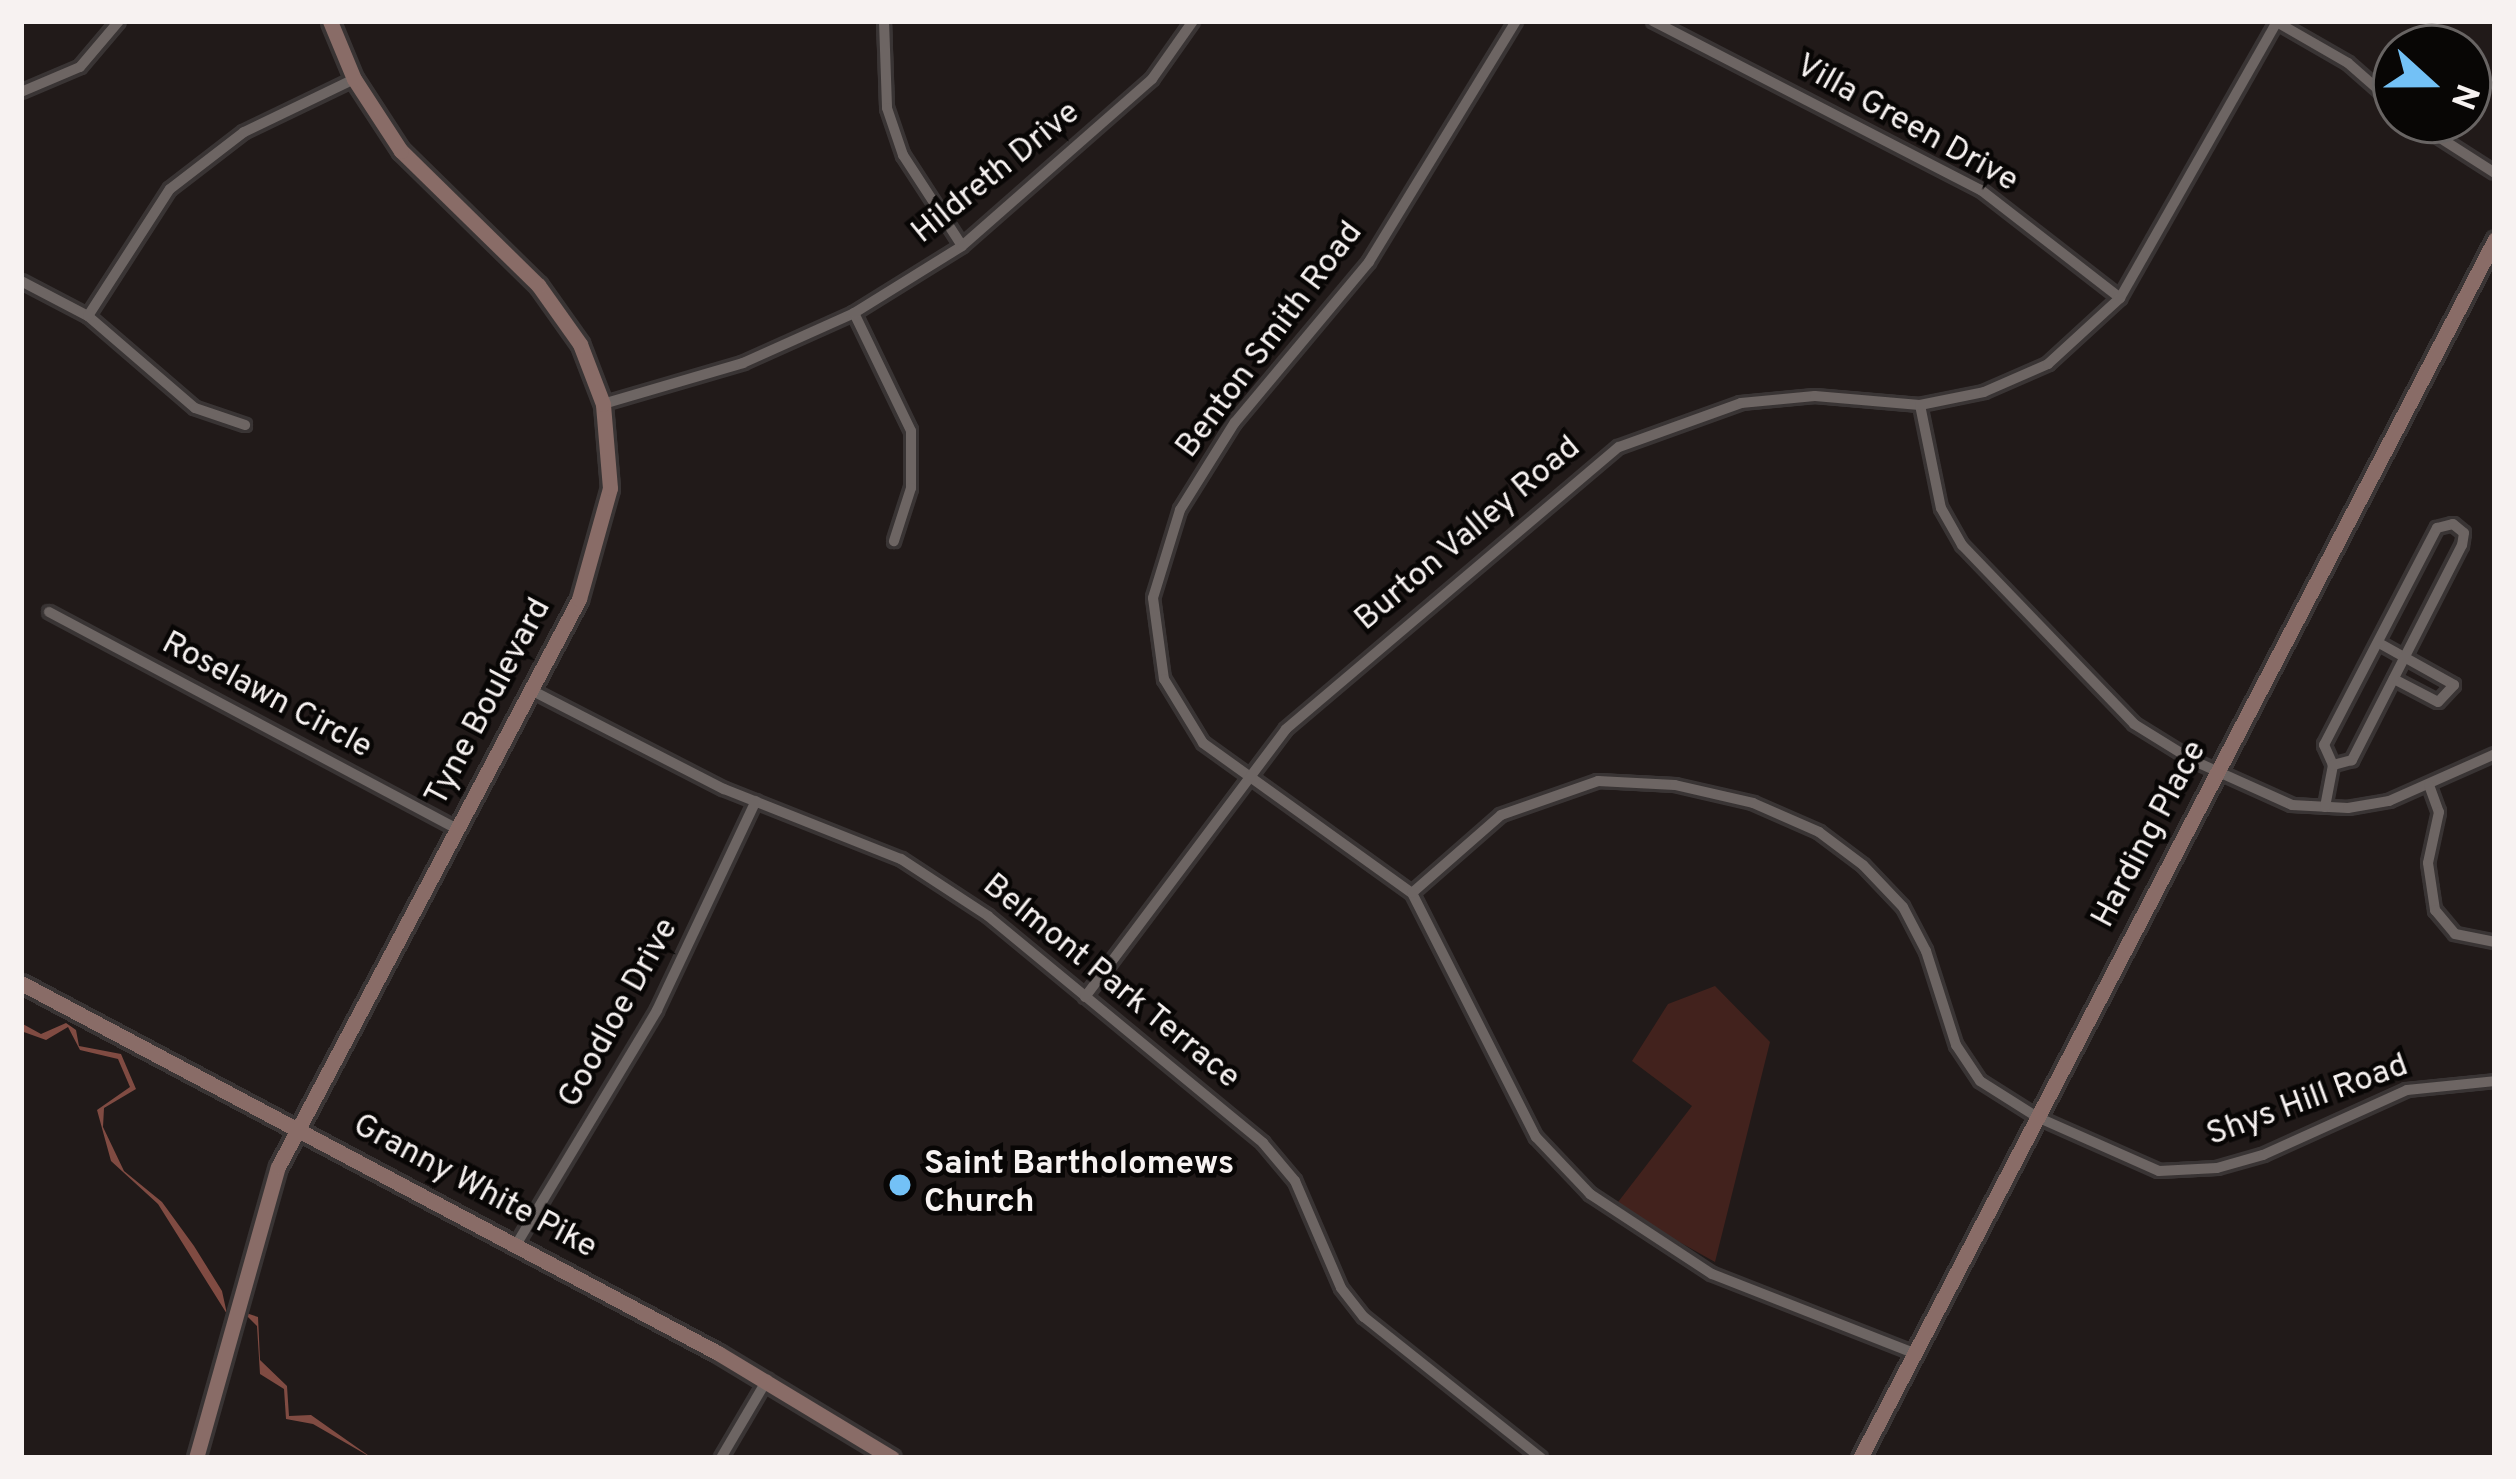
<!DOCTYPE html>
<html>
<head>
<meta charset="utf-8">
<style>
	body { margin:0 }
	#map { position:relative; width:2516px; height:1479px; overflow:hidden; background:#211a19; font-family:Overpass,sans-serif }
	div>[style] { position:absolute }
	.green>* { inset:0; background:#42221d }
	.water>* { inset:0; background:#804b42 }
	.roads { filter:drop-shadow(3px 0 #393434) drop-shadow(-3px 0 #393434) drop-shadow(0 3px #393434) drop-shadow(0 -3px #393434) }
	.street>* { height:10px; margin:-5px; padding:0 5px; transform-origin:5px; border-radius:5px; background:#6d6563 }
	.secondary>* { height:15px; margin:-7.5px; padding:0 7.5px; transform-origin:7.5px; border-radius:7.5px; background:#896c67 }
	.dots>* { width:33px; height:33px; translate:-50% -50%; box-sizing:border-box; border:6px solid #080605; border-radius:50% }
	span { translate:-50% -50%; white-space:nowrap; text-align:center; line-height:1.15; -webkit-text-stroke:9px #080605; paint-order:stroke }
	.street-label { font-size:33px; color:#f7f2f1 }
	.poi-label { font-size:33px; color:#f7f2f1; font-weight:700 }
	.left { translate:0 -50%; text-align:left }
	.frame { position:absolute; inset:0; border:24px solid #f7f2f1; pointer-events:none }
	.north { position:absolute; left:2372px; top:24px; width:120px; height:120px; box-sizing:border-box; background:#080605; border:3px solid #686463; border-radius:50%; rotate:111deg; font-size:33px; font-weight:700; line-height:48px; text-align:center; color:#f7f2f1 }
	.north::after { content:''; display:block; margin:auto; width:42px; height:54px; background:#73c1f6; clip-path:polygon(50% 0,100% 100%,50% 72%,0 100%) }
</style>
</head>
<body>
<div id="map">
	<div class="green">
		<i style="clip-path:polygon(1715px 986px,1770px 1042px,1715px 1262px,1615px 1206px,1692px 1106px,1632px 1061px,1668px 1004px)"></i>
	</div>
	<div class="water">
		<i style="clip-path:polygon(21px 1023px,41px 1034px,66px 1023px,76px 1030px,79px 1046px,121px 1054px,136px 1089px,104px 1108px,103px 1127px,124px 1171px,162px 1202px,194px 1246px,222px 1291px,227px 1314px,158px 1204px,111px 1161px,97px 1110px,130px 1087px,118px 1059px,80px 1050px,68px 1027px,46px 1040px,21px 1031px)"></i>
		<i style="clip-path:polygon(243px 1312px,258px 1317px,260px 1360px,287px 1386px,289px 1416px,311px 1415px,372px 1458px,313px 1424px,286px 1419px,284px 1389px,260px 1374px,257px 1326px)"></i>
	</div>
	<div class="roads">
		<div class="street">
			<i style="left:884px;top:21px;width:87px;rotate:88deg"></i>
			<i style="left:887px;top:108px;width:50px;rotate:71.2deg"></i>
			<i style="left:903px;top:155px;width:108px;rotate:57deg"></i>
			<i style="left:1516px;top:21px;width:282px;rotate:121.4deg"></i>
			<i style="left:1369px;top:262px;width:209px;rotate:129.9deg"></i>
			<i style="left:1235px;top:422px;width:104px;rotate:122deg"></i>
			<i style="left:1180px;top:510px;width:92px;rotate:107.1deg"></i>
			<i style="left:1153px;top:598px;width:82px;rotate:82.3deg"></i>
			<i style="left:1164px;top:679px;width:75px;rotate:58.6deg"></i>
			<i style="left:1203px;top:743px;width:257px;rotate:35.7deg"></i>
			<i style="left:1412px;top:893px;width:274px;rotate:63.1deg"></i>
			<i style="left:1536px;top:1137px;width:79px;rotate:46.5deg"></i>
			<i style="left:1590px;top:1194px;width:146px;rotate:33.3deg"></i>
			<i style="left:1712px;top:1274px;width:217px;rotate:21.4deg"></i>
			<i style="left:1653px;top:21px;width:369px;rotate:27.3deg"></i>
			<i style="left:1981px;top:190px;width:176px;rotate:37.8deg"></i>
			<i style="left:2275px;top:21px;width:84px;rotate:29.9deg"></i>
			<i style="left:2348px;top:63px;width:64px;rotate:41.2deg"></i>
			<i style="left:21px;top:92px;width:64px;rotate:-23deg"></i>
			<i style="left:80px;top:67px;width:60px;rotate:-49.7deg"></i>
			<i style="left:2412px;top:120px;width:98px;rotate:32.6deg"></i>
			<i style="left:21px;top:281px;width:76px;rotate:27.6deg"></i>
			<i style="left:88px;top:316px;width:141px;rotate:40.7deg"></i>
			<i style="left:195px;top:408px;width:53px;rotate:18.8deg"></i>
			<i style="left:854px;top:313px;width:131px;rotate:64.2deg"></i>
			<i style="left:911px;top:431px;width:57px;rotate:90deg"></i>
			<i style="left:911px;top:488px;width:56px;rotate:107.8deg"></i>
			<i style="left:88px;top:316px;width:151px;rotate:-57.2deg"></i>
			<i style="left:170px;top:189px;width:93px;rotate:-37.6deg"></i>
			<i style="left:244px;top:132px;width:122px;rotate:-25.7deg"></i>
			<i style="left:603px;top:404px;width:146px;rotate:-16.3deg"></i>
			<i style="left:743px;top:363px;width:122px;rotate:-24.2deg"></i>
			<i style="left:854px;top:313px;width:127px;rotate:-31.8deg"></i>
			<i style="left:962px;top:246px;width:253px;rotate:-41.3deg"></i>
			<i style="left:1152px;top:79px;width:71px;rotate:-54.7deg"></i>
			<i style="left:1920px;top:405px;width:105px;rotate:78.5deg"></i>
			<i style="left:1941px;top:508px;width:43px;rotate:60.4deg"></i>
			<i style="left:1962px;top:545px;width:248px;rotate:46.1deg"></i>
			<i style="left:2134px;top:724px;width:68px;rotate:31.8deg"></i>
			<i style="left:2192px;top:760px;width:110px;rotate:24.2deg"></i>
			<i style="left:2292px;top:805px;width:56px;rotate:3.1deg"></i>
			<i style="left:2348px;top:808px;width:42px;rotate:-9.7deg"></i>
			<i style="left:2389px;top:801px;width:116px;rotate:-23.9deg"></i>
			<i style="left:49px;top:612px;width:462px;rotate:28deg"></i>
			<i style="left:2379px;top:643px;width:86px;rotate:29.2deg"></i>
			<i style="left:2454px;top:685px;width:23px;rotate:133deg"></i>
			<i style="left:2438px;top:702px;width:50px;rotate:-152.4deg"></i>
			<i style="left:531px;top:690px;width:217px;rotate:27.2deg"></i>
			<i style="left:724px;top:789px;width:190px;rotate:21.6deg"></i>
			<i style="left:901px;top:859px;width:104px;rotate:33.2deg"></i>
			<i style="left:988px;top:916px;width:357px;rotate:39.5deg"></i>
			<i style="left:1263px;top:1143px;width:50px;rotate:49.9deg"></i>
			<i style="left:1295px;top:1181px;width:116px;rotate:66.7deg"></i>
			<i style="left:1341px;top:1288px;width:37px;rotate:52deg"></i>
			<i style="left:1364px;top:1317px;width:226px;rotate:38.5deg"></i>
			<i style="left:2429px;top:785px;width:29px;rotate:70deg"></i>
			<i style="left:2439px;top:812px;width:52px;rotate:102.2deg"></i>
			<i style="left:2428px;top:863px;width:48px;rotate:81.5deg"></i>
			<i style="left:2435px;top:910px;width:31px;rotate:50deg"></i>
			<i style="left:2455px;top:934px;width:41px;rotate:11.3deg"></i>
			<i style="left:2325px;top:807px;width:43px;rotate:-79.2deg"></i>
			<i style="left:2333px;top:765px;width:22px;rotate:-114deg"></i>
			<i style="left:2324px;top:745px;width:245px;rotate:-62.5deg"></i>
			<i style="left:2437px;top:528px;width:16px;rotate:-14deg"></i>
			<i style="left:2453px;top:524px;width:14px;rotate:39deg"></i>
			<i style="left:2464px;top:533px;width:12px;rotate:99deg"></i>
			<i style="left:2462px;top:545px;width:242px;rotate:117.1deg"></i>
			<i style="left:2352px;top:760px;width:20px;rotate:165deg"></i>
			<i style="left:1412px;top:893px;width:118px;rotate:-41.2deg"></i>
			<i style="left:1501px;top:815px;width:103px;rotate:-19.3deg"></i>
			<i style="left:1598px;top:781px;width:77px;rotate:3deg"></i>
			<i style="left:1675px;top:785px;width:80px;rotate:13deg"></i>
			<i style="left:1753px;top:803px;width:72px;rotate:23.7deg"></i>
			<i style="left:1819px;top:832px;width:55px;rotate:36.9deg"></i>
			<i style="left:1863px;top:865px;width:58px;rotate:46.4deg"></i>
			<i style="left:1903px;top:907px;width:50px;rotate:62.4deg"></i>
			<i style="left:1926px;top:951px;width:99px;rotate:72.3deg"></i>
			<i style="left:1956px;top:1045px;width:43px;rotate:56.3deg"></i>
			<i style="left:1980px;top:1081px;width:67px;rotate:32.3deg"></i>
			<i style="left:2037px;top:1117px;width:133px;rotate:23.9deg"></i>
			<i style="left:2159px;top:1171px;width:58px;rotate:-3deg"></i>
			<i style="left:2217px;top:1168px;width:48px;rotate:-15.8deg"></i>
			<i style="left:2263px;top:1155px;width:158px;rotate:-24.3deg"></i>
			<i style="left:2407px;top:1090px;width:88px;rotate:-5.8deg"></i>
			<i style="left:1085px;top:997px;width:335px;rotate:-53.1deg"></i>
			<i style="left:1286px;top:729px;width:436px;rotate:-40.3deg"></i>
			<i style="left:1619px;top:447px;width:130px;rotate:-19.8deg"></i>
			<i style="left:1741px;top:403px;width:74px;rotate:-5.4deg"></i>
			<i style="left:1815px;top:396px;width:105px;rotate:4.9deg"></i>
			<i style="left:1920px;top:405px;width:65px;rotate:-11.5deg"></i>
			<i style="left:1984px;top:392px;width:70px;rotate:-23.6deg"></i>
			<i style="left:2048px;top:364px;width:98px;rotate:-42.5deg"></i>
			<i style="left:2120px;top:298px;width:318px;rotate:-60.4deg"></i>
			<i style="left:516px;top:1245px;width:274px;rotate:-59deg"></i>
			<i style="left:657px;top:1010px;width:231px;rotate:-64.7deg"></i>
			<i style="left:721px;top:1458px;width:91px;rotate:-59.5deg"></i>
		</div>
		<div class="secondary">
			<i style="left:21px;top:983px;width:789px;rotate:27.96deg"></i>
			<i style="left:718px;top:1353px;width:203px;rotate:31.1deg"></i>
			<i style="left:196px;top:1458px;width:302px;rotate:-74.3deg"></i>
			<i style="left:278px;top:1167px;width:643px;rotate:-62.08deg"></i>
			<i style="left:579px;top:599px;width:115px;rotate:-74.4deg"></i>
			<i style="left:610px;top:488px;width:84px;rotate:-94.8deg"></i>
			<i style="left:603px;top:404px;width:64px;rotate:-111deg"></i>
			<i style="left:580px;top:344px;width:72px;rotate:-125.4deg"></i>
			<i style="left:538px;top:285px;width:192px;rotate:-135.6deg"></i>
			<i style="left:401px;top:151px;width:86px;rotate:-123.1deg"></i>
			<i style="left:354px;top:79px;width:63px;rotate:-112.5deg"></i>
			<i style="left:1860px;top:1458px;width:1374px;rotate:-62.48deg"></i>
		</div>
	</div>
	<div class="dots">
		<i style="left:900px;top:1185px;background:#73c1f6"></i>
	</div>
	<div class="street-label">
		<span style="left:1906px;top:125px;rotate:29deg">Villa Green Drive</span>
		<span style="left:997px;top:174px;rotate:-39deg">Hildreth Drive</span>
		<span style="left:1271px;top:341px;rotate:-53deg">Benton Smith Road</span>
		<span style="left:1469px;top:535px;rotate:-40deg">Burton Valley Road</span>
		<span style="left:266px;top:697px;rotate:28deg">Roselawn Circle</span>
		<span style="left:490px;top:703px;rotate:-62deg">Tyne Boulevard</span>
		<span style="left:2151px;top:835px;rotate:-62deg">Harding Place</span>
		<span style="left:1110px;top:983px;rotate:39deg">Belmont Park Terrace</span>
		<span style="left:620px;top:1014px;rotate:-61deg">Goodloe Drive</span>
		<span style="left:2308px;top:1102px;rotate:-20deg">Shys Hill Road</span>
		<span style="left:474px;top:1188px;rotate:28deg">Granny White Pike</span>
	</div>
	<div class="poi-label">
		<span class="left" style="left:924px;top:1185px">Saint Bartholomews<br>Church</span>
	</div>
	<div class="frame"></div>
	<div class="north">N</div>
</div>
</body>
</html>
